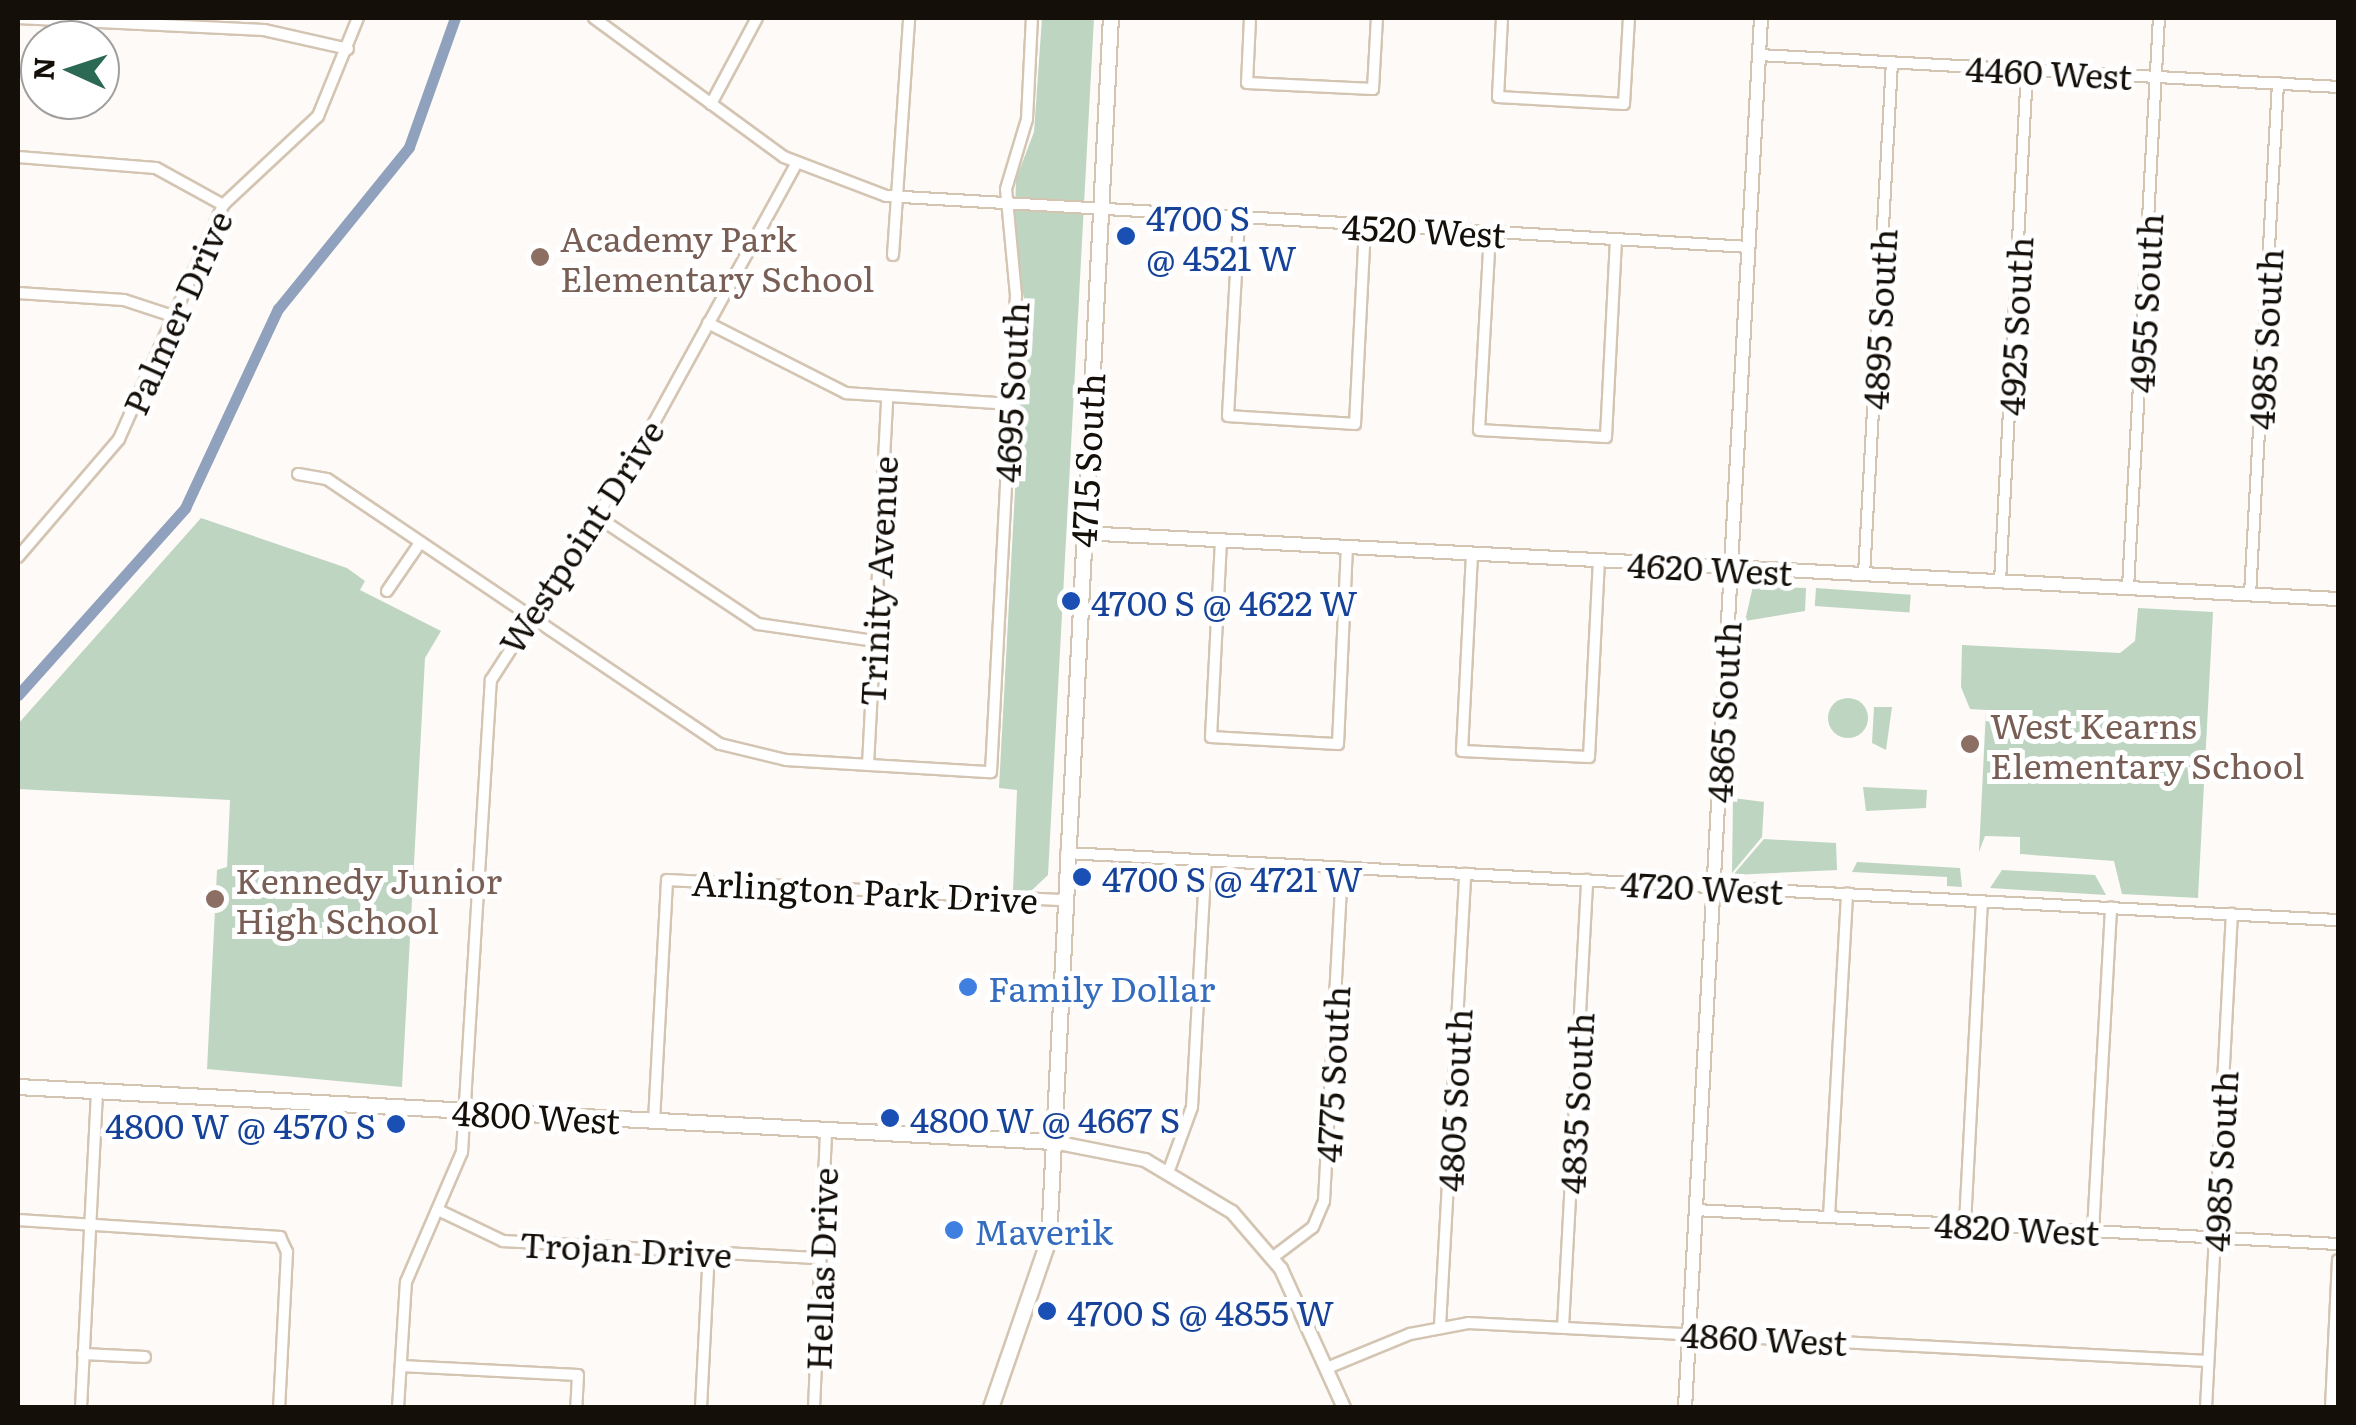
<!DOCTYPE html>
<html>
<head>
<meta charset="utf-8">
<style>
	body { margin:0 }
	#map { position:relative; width:2356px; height:1425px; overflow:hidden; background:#fefaf7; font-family:Literata,serif }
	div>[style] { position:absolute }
	.green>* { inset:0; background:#bed5c2; transform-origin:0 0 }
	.round { border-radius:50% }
	.canal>* { height:11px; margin:-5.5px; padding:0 5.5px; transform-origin:5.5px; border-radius:5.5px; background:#90a1be }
	.roads { filter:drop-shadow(2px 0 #d4c5b3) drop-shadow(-2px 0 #d4c5b3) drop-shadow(0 2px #d4c5b3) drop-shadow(0 -2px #d4c5b3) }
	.minor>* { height:10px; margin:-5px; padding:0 5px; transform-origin:5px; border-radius:5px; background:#fff }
	.tertiary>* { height:12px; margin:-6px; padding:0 6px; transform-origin:6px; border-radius:6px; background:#fff }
	.secondary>* { height:14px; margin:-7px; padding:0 7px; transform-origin:7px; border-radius:7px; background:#fff }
	.dots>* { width:28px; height:28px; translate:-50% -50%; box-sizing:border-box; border:5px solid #fff; border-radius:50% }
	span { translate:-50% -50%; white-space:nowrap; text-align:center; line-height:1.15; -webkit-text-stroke:10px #fff; paint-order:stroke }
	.street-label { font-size:35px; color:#140f09 }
	.transit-label { font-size:35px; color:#164399 }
	.left { translate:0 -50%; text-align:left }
	.right { translate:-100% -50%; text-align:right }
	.education-label { font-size:35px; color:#785e54 }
	.shop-label { font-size:35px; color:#366cbe }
	.frame { position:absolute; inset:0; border:20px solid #140f09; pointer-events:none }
	.north { position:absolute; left:20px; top:20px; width:100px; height:100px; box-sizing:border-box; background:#fff; border:2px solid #a19f9d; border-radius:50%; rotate:273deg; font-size:28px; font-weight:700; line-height:40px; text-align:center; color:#140f09 }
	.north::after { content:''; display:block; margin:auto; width:35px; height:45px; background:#2c6954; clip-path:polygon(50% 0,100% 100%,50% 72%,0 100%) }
</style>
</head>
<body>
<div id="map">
	<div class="green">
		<i style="clip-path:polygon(1042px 18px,1094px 18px,1048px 875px,1030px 892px,1013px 891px,1017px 790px,999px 788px,1025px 305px,1014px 241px,1016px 179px,1034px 132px)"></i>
		<i style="clip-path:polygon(201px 518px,347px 568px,365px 581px,360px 590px,441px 631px,425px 658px,402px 1087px,207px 1069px,217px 870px,227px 867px,230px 800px,18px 789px,18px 724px)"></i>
		<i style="clip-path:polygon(1753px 586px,1806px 588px,1805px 611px,1745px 621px)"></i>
		<i style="left:1816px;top:588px;width:95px;height:18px;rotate:4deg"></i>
		<i style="clip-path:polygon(2138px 608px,2213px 612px,2198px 898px,2122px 894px,2114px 861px,2020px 854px,2020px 837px,1985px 836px,1979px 852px,1986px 710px,1970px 709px,1961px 687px,1962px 645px,2120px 653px,2135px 641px)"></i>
		<i class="round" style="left:1828px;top:698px;width:40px;height:40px"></i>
		<i style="clip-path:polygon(1874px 707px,1892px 707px,1886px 750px,1872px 743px)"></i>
		<i style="clip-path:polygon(1863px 787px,1927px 790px,1926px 808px,1866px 811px)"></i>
		<i style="clip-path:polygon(1733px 798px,1764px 802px,1762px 837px,1732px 873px)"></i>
		<i style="clip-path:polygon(1764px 839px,1836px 843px,1837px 870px,1733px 875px)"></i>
		<i style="clip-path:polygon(1857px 862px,1960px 868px,1962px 887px,1947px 886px,1947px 877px,1852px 872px)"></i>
		<i style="clip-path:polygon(2002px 870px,2095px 875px,2106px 895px,1990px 888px)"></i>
	</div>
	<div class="canal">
		<i style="left:18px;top:695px;width:251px;rotate:-48.2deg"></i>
		<i style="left:185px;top:508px;width:220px;rotate:-65deg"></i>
		<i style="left:278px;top:309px;width:208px;rotate:-51deg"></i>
		<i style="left:409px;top:147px;width:137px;rotate:-70.4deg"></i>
	</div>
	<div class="roads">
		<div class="minor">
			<i style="left:18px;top:18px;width:246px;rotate:2.8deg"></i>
			<i style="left:264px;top:30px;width:86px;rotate:12.7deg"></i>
			<i style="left:594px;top:18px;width:235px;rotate:36.2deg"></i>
			<i style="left:784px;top:157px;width:109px;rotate:20.9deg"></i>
			<i style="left:886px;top:196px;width:865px;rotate:3.38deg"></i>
			<i style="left:1250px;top:18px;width:65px;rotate:92.6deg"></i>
			<i style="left:1247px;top:83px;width:126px;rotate:2.7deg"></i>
			<i style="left:1373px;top:89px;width:71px;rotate:-86.8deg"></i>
			<i style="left:1502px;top:18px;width:79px;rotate:92.9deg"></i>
			<i style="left:1498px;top:97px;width:126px;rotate:3.2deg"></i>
			<i style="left:1624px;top:104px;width:86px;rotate:-86.7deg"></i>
			<i style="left:1759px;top:55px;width:580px;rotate:3.16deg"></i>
			<i style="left:711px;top:104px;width:98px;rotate:-61.9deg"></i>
			<i style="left:18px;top:157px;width:138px;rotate:4.6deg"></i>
			<i style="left:156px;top:168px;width:77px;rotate:28.9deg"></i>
			<i style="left:1239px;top:219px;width:197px;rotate:93.2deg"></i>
			<i style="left:1228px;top:416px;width:127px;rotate:3.6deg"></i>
			<i style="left:1355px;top:424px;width:198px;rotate:-87.1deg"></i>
			<i style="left:1490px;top:233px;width:197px;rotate:93.2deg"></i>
			<i style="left:1479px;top:430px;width:127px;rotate:3.2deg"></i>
			<i style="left:1606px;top:437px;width:197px;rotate:-87.1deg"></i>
			<i style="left:893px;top:255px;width:238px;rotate:-86.1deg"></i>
			<i style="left:18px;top:293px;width:106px;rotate:3.8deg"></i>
			<i style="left:124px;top:300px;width:52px;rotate:18.1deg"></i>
			<i style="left:708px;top:323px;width:155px;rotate:26.9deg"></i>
			<i style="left:846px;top:393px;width:164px;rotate:3.8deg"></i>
			<i style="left:298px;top:474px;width:29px;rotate:10deg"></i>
			<i style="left:327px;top:479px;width:474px;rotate:34deg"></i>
			<i style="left:720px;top:744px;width:68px;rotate:13.6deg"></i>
			<i style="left:786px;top:760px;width:205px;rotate:3.4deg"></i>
			<i style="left:991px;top:772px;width:478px;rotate:-87deg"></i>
			<i style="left:1016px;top:295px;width:106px;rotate:-95.4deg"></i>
			<i style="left:1006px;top:189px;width:73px;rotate:-73.3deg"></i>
			<i style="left:1027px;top:119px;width:101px;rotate:-87.2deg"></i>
			<i style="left:596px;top:516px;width:195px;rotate:33.7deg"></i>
			<i style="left:758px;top:624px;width:117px;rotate:8.3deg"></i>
			<i style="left:1221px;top:540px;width:197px;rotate:92.9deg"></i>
			<i style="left:1211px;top:737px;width:127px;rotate:3.2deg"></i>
			<i style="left:1338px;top:744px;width:197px;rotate:-87.4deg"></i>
			<i style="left:1472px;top:554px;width:197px;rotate:92.9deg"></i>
			<i style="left:1462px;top:751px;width:127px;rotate:2.7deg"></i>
			<i style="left:1589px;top:757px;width:196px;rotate:-87.1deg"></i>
			<i style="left:18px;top:557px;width:155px;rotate:-49.4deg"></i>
			<i style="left:119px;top:439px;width:256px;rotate:-66deg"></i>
			<i style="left:223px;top:205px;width:130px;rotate:-43.1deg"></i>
			<i style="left:318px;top:116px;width:106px;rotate:-67.8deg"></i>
			<i style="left:1864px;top:575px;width:514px;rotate:-86.88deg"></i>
			<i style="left:2000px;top:582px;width:513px;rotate:-86.98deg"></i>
			<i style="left:2128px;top:588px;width:571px;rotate:-86.89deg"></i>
			<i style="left:387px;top:591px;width:58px;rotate:-55.5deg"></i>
			<i style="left:2250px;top:595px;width:513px;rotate:-86.87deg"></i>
			<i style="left:868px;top:765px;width:367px;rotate:-87deg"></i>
			<i style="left:1066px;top:853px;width:1274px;rotate:3.02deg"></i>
			<i style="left:654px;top:1121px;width:241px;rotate:-86.9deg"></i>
			<i style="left:667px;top:880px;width:398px;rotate:2.9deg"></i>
			<i style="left:1169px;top:1170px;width:67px;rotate:-69.9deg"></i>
			<i style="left:1192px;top:1107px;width:247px;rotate:-86.8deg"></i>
			<i style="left:1695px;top:1210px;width:644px;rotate:3.03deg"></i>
			<i style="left:440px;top:1211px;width:70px;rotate:25.5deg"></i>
			<i style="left:503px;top:1241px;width:317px;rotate:3.1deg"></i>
			<i style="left:1829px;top:1217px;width:324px;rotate:-86.8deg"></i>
			<i style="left:18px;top:1220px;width:263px;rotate:3.7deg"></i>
			<i style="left:280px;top:1237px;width:17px;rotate:65deg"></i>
			<i style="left:287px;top:1252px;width:156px;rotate:92.9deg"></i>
			<i style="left:1965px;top:1224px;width:323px;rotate:-87deg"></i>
			<i style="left:2093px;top:1231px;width:324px;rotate:-86.8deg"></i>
			<i style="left:1272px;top:1258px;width:51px;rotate:-37.1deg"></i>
			<i style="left:1313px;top:1227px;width:28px;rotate:-67deg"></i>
			<i style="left:1324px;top:1201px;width:334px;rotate:-86.9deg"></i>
			<i style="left:1440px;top:1326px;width:453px;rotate:-86.8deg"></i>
			<i style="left:1563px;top:1327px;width:448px;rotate:-86.9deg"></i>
			<i style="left:83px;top:1354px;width:62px;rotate:2.8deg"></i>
			<i style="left:401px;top:1366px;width:177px;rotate:2.9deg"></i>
			<i style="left:578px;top:1375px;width:33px;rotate:93deg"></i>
			<i style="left:1327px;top:1368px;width:90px;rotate:-22.3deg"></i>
			<i style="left:1410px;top:1334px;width:59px;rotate:-10.7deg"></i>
			<i style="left:1468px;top:1323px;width:741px;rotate:2.94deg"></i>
			<i style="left:81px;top:1408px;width:317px;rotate:-87.1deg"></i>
			<i style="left:398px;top:1408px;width:126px;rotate:-86.4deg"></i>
			<i style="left:406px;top:1282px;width:142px;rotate:-66.7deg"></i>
			<i style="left:462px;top:1152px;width:473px;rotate:-86.5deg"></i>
			<i style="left:491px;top:680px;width:274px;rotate:-57.2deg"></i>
			<i style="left:639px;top:450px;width:326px;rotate:-61.2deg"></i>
			<i style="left:701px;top:1408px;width:156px;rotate:-87.1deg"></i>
			<i style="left:814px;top:1408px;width:278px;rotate:-87.5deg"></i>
			<i style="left:2206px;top:1408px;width:495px;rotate:-87deg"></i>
			<i style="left:2331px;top:1408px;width:148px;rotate:-87.3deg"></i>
		</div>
		<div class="tertiary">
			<i style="left:1082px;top:533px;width:1258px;rotate:3.01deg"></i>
			<i style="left:1054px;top:1142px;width:93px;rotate:11.2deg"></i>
			<i style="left:1145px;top:1160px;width:101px;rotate:30.9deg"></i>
			<i style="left:1232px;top:1212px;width:75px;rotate:49.3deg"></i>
			<i style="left:1281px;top:1269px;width:153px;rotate:65.6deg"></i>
			<i style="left:1685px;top:1408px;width:1392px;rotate:-86.87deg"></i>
		</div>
		<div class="secondary">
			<i style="left:18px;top:1087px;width:1037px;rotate:3.04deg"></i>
			<i style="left:991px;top:1408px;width:178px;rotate:-71deg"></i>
			<i style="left:1049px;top:1240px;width:1224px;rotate:-87.1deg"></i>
		</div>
	</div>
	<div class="dots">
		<i style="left:1126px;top:236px;background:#1a4fb4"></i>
		<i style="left:540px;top:257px;background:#8d6e63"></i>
		<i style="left:1071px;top:601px;background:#1a4fb4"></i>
		<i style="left:1970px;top:744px;background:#8d6e63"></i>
		<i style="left:1082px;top:877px;background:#1a4fb4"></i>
		<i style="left:215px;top:899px;background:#8d6e63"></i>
		<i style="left:968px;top:987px;background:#3f7fe0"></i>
		<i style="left:890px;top:1118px;background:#1a4fb4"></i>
		<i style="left:396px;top:1124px;background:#1a4fb4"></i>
		<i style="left:954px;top:1230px;background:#3f7fe0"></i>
		<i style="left:1047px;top:1311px;background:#1a4fb4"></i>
	</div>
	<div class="street-label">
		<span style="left:2049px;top:71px;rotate:3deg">4460 West</span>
		<span style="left:1424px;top:229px;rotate:3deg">4520 West</span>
		<span style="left:2144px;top:303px;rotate:-87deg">4955 South</span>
		<span style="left:176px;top:312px;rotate:-66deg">Palmer Drive</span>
		<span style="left:1878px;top:319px;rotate:-87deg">4895 South</span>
		<span style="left:2014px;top:326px;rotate:-87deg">4925 South</span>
		<span style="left:2264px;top:339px;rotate:-87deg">4985 South</span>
		<span style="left:1010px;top:392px;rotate:-87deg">4695 South</span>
		<span style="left:1086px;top:460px;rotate:-87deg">4715 South</span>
		<span style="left:580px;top:536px;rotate:-57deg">Westpoint Drive</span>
		<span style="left:1710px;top:567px;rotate:3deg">4620 West</span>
		<span style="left:877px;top:581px;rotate:-87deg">Trinity Avenue</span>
		<span style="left:1722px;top:712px;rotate:-87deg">4865 South</span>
		<span style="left:1702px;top:886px;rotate:3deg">4720 West</span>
		<span style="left:865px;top:890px;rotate:3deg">Arlington Park Drive</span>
		<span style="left:1331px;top:1074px;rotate:-87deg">4775 South</span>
		<span style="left:1453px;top:1100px;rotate:-87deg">4805 South</span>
		<span style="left:1575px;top:1103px;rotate:-87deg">4835 South</span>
		<span style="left:536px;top:1115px;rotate:3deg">4800 West</span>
		<span style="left:2219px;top:1161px;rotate:-87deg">4985 South</span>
		<span style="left:2017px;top:1227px;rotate:3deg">4820 West</span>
		<span style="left:626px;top:1248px;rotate:3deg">Trojan Drive</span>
		<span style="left:820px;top:1269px;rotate:-88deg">Hellas Drive</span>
		<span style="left:1764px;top:1337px;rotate:3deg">4860 West</span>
	</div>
	<div class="transit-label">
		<span class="left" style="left:1146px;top:236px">4700 S<br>@ 4521 W</span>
		<span class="left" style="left:1091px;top:601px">4700 S @ 4622 W</span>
		<span class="left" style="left:1102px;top:877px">4700 S @ 4721 W</span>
		<span class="left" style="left:910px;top:1118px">4800 W @ 4667 S</span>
		<span class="right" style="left:376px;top:1124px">4800 W @ 4570 S</span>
		<span class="left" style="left:1067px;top:1311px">4700 S @ 4855 W</span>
	</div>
	<div class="education-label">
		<span class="left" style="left:560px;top:257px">Academy Park<br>Elementary School</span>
		<span class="left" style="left:1990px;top:744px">West Kearns<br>Elementary School</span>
		<span class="left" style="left:235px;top:899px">Kennedy Junior<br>High School</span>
	</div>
	<div class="shop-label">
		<span class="left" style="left:988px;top:987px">Family Dollar</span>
		<span class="left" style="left:974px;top:1230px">Maverik</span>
	</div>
	<div class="frame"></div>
	<div class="north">N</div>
</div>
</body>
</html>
